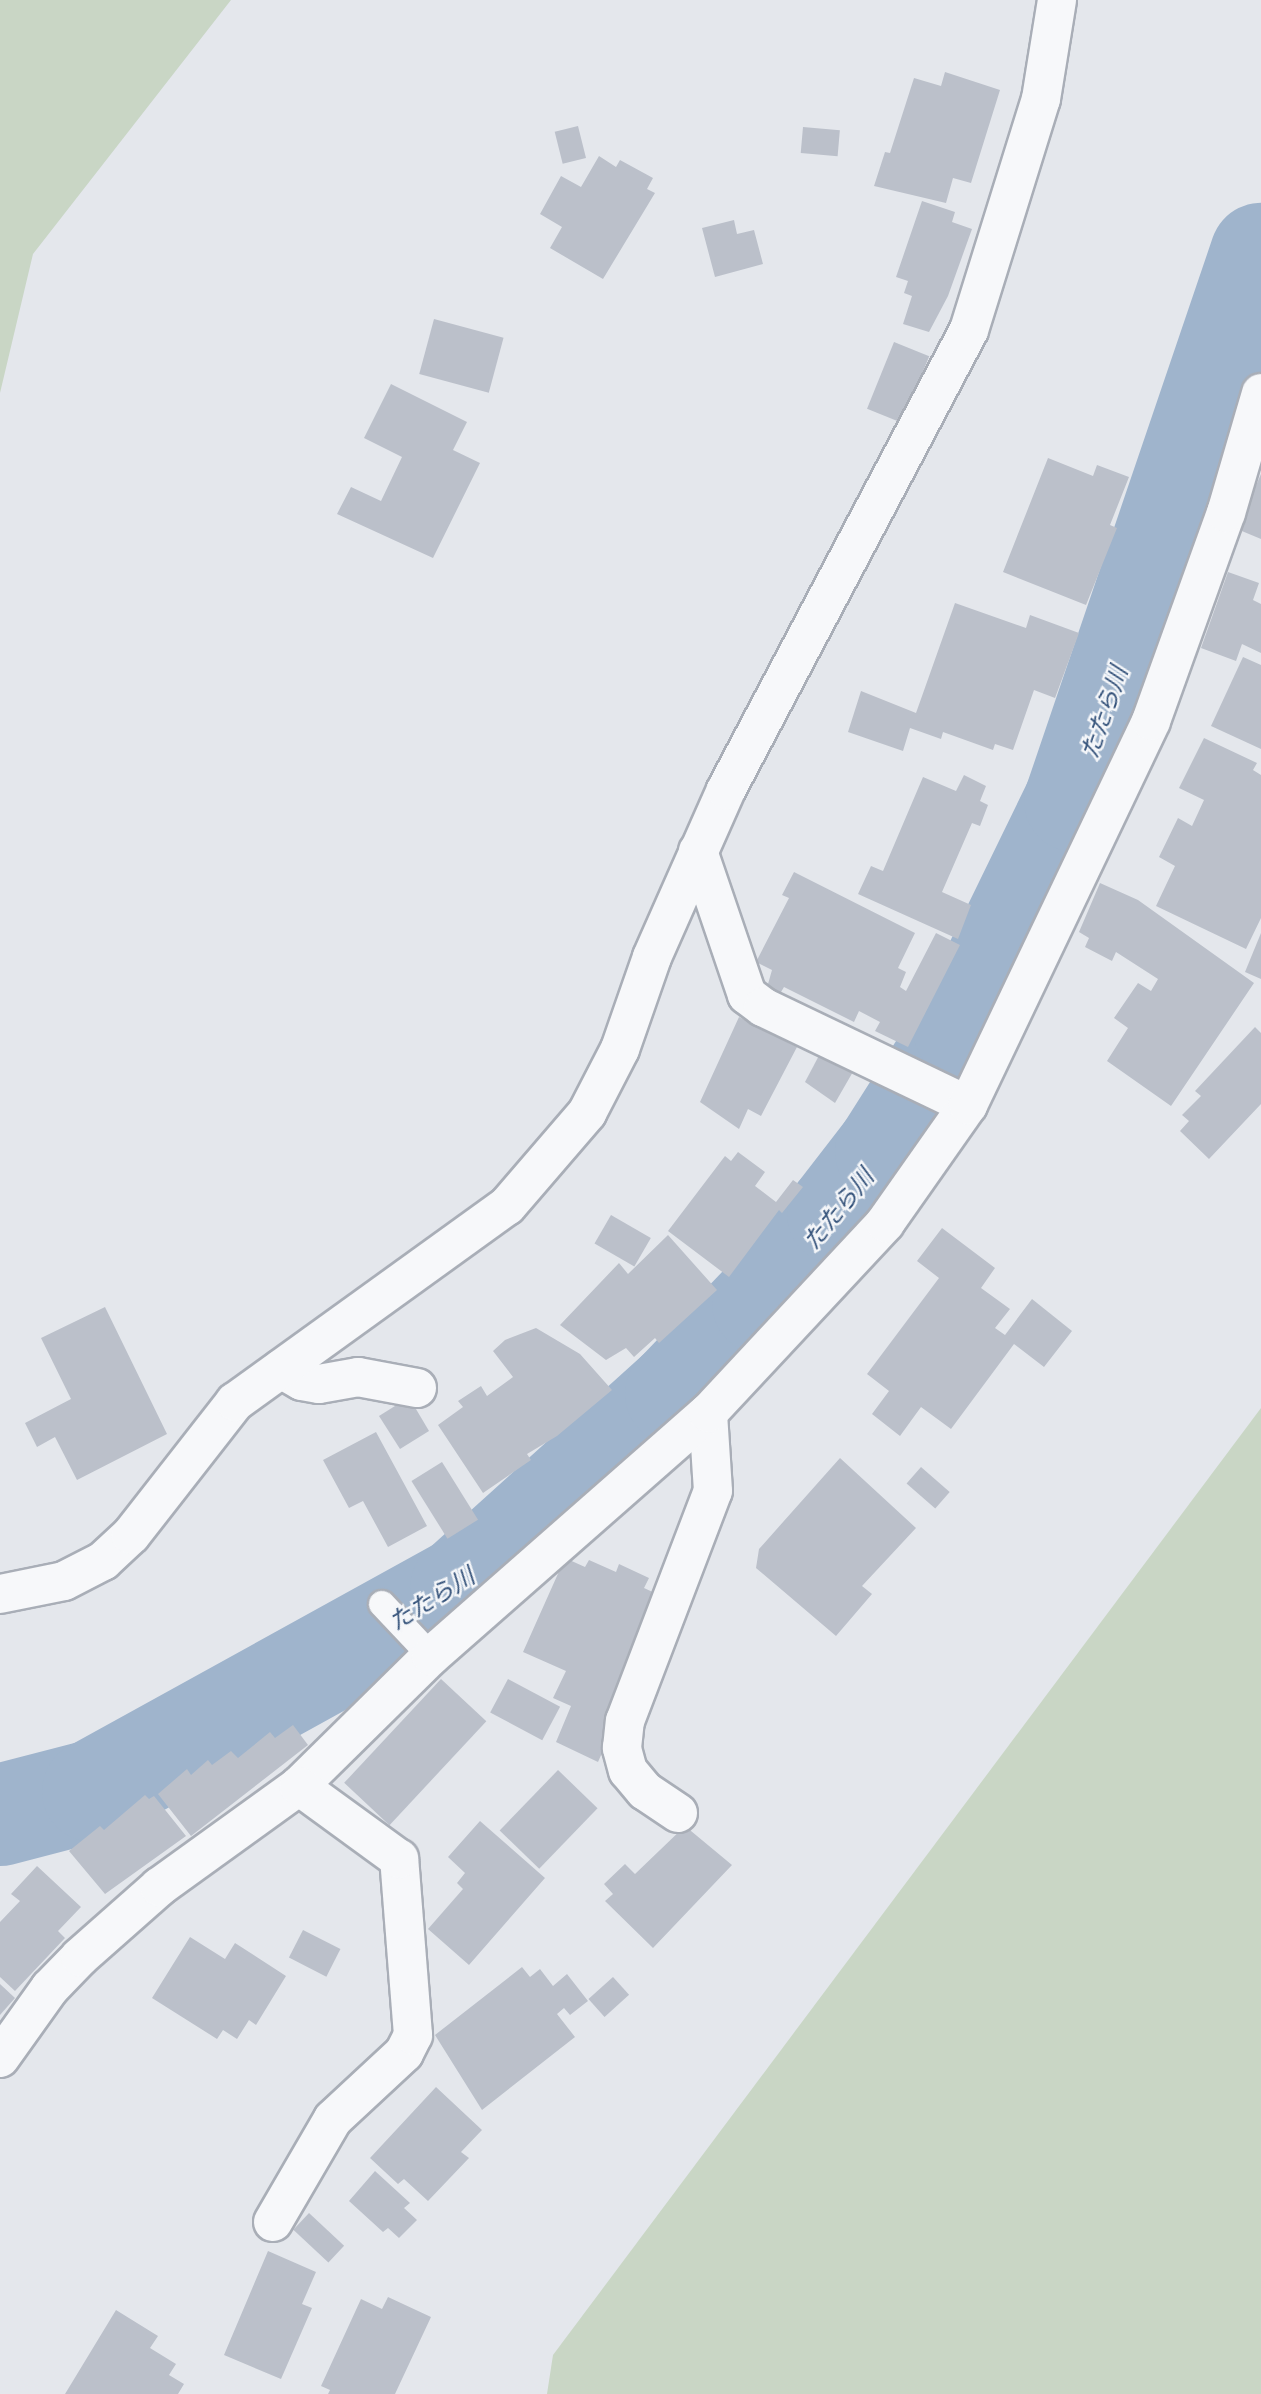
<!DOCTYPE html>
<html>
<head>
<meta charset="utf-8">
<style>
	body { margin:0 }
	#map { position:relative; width:1261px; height:2394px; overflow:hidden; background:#e4e7ec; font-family:"Sofia Sans Condensed","Noto Sans JP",sans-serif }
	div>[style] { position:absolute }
	.green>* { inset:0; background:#c9d6c5 }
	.river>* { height:102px; margin:-51px; padding:0 51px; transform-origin:51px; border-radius:51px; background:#9fb4cc }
	.building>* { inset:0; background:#bbc0ca; transform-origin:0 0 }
	.roads { filter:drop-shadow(2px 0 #a9aeb7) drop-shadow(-2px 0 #a9aeb7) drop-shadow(0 2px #a9aeb7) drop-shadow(0 -2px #a9aeb7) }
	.lane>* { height:26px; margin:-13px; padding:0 13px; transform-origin:13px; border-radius:13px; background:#f7f8fa }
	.street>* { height:38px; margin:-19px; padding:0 19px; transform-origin:19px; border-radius:19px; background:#f7f8fa }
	span { translate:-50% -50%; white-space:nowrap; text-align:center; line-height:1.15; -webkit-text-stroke:5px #f4f6f9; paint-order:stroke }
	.water-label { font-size:24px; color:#34527a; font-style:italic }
</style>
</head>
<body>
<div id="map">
	<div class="green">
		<i style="clip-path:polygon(0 0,231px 0,33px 254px,0 393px)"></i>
		<i style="clip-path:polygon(1261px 1408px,1261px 2394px,547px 2394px,553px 2355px)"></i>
	</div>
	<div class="river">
		<i style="left:0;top:1815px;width:96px;rotate:-14.5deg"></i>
		<i style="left:93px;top:1791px;width:420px;rotate:-28.9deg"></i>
		<i style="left:461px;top:1588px;width:290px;rotate:-42.1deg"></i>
		<i style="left:676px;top:1394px;width:126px;rotate:-46.3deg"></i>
		<i style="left:763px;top:1303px;width:116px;rotate:-49.9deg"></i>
		<i style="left:838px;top:1214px;width:78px;rotate:-52.3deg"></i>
		<i style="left:886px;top:1152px;width:146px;rotate:-57.6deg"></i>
		<i style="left:964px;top:1029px;width:254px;rotate:-64deg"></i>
		<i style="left:1075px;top:801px;width:578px;rotate:-71.22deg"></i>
	</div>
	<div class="building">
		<i style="clip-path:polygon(945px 72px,1000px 90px,971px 183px,953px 178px,946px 203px,874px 186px,885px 152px,890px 153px,914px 78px,941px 86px)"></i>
		<i style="left:578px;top:126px;width:33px;height:24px;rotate:76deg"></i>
		<i style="left:803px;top:127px;width:37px;height:26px;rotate:5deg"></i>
		<i style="clip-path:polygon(599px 156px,616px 167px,620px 160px,653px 178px,647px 189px,655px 193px,603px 279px,550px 248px,562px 227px,540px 214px,561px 176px,581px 187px)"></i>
		<i style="clip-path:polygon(922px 201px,955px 212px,952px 222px,972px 229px,948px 296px,929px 332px,903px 324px,912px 296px,904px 293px,908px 281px,896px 277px)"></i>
		<i style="clip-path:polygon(734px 220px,737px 234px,754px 230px,763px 264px,715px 277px,702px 228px)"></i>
		<i style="left:434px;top:319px;width:72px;height:57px;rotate:15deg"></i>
		<i style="left:894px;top:342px;width:38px;height:72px;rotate:22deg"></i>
		<i style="clip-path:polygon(391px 384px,467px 422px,453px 450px,480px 463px,433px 558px,337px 514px,351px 487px,381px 501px,402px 457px,364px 438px)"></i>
		<i style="clip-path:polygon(1048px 458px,1093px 476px,1097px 465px,1129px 477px,1110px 525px,1117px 528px,1086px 605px,1003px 572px)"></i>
		<i style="clip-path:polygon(1261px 474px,1261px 539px,1237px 529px)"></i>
		<i style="clip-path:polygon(1228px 572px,1259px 583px,1253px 600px,1261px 604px,1261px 653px,1242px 644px,1236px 661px,1201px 648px)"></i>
		<i style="clip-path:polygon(955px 603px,1026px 628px,1030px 615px,1079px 633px,1055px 698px,1034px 690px,1013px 750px,995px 744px,993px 750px,943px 732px,941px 739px,910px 728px,903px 751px,848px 732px,861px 691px,916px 713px)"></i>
		<i style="clip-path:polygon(1243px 657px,1261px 665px,1261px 749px,1211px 726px)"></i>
		<i style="clip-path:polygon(1204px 738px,1257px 763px,1253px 770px,1261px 775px,1261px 918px,1246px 949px,1156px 906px,1175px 866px,1159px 857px,1178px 818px,1192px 826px,1204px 800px,1179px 788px)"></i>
		<i style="clip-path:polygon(964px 775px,986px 786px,980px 801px,988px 805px,980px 826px,972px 823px,942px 892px,971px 905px,958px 939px,858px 894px,871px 866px,883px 871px,923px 777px,956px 791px)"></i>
		<i style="clip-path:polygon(794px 872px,915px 933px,898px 968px,906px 972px,900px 987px,906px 991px,936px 933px,960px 945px,908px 1047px,875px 1031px,880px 1022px,859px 1011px,854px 1022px,784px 987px,778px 997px,766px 991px,772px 970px,756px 962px,789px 898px,782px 895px)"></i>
		<i style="clip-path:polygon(1100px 883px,1138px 900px,1254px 983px,1171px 1106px,1107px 1061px,1128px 1028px,1114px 1018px,1138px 983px,1151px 991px,1158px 979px,1116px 952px,1112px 961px,1085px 947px,1089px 938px,1079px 932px)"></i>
		<i style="clip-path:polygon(1261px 933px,1261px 979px,1245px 972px)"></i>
		<i style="clip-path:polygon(739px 1017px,797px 1047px,761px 1116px,748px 1109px,739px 1129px,700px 1102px)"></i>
		<i style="clip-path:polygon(1255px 1027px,1261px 1033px,1261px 1104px,1209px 1159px,1180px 1131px,1189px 1121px,1182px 1115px,1201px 1096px,1195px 1091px)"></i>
		<i style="clip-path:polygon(823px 1048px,854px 1070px,835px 1103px,805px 1082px)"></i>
		<i style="clip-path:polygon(738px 1152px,765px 1172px,755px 1186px,776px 1202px,793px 1180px,803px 1187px,782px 1213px,779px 1210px,729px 1277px,668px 1231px,725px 1156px,731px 1161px)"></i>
		<i style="left:611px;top:1215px;width:46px;height:33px;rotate:30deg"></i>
		<i style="clip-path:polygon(942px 1228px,995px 1268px,981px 1288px,1010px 1309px,995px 1328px,1005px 1335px,1032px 1299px,1072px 1331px,1044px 1367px,1014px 1344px,951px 1429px,921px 1407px,900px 1436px,872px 1414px,889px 1391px,867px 1374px,939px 1278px,917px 1261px)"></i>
		<i style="clip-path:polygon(668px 1235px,717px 1290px,659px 1343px,655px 1338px,634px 1357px,626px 1348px,606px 1360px,560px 1325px,619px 1263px,628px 1274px)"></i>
		<i style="clip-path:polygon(105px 1307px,167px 1434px,77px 1480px,55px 1437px,37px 1447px,25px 1423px,71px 1399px,41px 1338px)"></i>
		<i style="clip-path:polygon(536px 1328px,580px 1354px,612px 1390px,557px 1436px,527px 1454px,531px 1460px,483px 1493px,438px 1425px,463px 1407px,458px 1401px,481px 1386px,487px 1396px,513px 1377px,493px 1351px,505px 1340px)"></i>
		<i style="clip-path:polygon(403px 1401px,413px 1404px,429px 1431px,400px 1449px,379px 1416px)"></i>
		<i style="clip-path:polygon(376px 1432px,427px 1526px,388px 1547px,363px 1501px,349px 1508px,323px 1460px)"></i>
		<i style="clip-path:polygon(840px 1458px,916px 1528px,862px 1586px,872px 1594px,836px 1636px,756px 1568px,759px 1549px)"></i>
		<i style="left:442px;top:1462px;width:68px;height:36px;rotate:58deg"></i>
		<i style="left:921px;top:1467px;width:38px;height:22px;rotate:41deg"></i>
		<i style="clip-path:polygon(565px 1558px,585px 1567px,589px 1560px,616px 1572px,619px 1564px,649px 1578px,644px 1588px,657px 1594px,617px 1719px,598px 1762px,556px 1742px,571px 1706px,553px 1698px,566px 1671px,523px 1652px)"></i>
		<i style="left:441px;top:1679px;width:62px;height:142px;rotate:43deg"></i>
		<i style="left:508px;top:1679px;width:59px;height:38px;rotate:28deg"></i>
		<i style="clip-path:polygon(293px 1725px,308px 1745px,191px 1836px,158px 1794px,187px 1769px,191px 1775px,208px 1760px,212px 1765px,231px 1751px,238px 1758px,270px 1732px,275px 1738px)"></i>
		<i style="left:558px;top:1770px;width:55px;height:84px;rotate:44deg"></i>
		<i style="clip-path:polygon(145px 1795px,149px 1799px,154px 1796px,186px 1836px,105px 1894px,69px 1851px,100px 1826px,104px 1830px)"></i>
		<i style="clip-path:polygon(480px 1821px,545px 1878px,469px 1965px,428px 1929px,463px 1889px,457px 1883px,465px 1873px,448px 1857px)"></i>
		<i style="clip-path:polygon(685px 1826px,732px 1865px,653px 1948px,605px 1901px,613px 1894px,604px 1884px,625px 1864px,635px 1874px)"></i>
		<i style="clip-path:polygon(37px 1866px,81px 1907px,58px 1931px,65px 1938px,15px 1991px,0 1977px,0 1922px,20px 1901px,11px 1894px)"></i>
		<i style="left:303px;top:1930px;width:42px;height:31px;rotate:27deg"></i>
		<i style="clip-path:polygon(190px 1937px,225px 1959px,235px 1943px,286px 1976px,256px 2025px,249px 2020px,237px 2039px,223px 2030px,217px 2039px,152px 1998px)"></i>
		<i style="clip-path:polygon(522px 1967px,530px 1977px,540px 1969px,553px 1986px,567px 1974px,588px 2001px,570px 2015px,564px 2008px,557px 2014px,575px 2037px,482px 2110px,435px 2035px)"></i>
		<i style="left:613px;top:1977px;width:24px;height:33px;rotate:48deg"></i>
		<i style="clip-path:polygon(0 1984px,15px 1998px,0 2015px)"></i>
		<i style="clip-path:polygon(436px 2087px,482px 2130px,461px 2152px,469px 2158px,428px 2201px,404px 2179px,398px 2184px,370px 2158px)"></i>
		<i style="clip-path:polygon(375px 2171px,410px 2203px,404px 2208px,417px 2220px,399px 2238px,388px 2228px,383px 2232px,349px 2201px)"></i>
		<i style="left:309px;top:2213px;width:48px;height:23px;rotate:43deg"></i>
		<i style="clip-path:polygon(268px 2251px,316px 2272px,302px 2304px,312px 2308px,281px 2379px,224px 2355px)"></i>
		<i style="clip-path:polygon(388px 2297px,431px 2317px,395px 2394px,328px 2394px,330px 2390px,321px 2386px,361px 2299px,382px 2309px)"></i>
		<i style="clip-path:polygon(116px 2310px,158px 2336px,150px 2348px,176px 2364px,169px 2375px,184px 2384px,178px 2394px,65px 2394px)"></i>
	</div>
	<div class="roads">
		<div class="lane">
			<i style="left:382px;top:1604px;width:71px;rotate:46.7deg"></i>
		</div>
		<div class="street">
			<i style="left:698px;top:851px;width:152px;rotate:71.2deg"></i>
			<i style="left:747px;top:995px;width:20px;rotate:37deg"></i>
			<i style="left:763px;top:1007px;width:227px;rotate:25.6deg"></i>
			<i style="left:281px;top:1369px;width:24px;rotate:30deg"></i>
			<i style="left:302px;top:1381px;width:17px;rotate:10deg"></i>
			<i style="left:319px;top:1384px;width:40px;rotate:-10deg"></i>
			<i style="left:358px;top:1377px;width:60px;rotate:10.6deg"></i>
			<i style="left:0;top:1594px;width:65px;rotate:-11.5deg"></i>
			<i style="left:64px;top:1581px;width:44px;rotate:-27.1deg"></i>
			<i style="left:103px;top:1561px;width:38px;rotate:-43deg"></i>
			<i style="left:131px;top:1535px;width:169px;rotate:-52deg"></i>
			<i style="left:235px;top:1402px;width:335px;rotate:-35.8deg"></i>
			<i style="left:507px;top:1206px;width:123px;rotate:-49.3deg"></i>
			<i style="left:587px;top:1113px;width:72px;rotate:-62.7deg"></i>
			<i style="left:620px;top:1049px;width:97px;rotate:-70.8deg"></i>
			<i style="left:652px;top:957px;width:183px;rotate:-66.1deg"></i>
			<i style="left:726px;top:790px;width:520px;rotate:-62.15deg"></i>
			<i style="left:969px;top:330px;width:242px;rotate:-72.7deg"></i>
			<i style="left:1041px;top:99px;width:100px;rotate:-80.8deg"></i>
			<i style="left:678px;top:1813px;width:40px;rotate:-146deg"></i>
			<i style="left:645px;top:1791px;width:26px;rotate:-130deg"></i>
			<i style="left:628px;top:1771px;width:24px;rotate:-105deg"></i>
			<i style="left:622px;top:1748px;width:27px;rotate:-84deg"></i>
			<i style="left:625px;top:1721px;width:246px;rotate:-69.1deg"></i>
			<i style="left:713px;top:1491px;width:78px;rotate:-93.7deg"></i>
			<i style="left:0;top:2058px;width:86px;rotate:-54.5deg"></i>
			<i style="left:50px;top:1988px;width:43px;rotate:-45.9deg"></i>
			<i style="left:80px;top:1957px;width:106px;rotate:-41.5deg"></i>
			<i style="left:159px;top:1887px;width:173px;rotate:-35.8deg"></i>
			<i style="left:299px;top:1786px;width:185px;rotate:-44.6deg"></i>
			<i style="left:431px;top:1656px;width:368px;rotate:-41.3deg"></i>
			<i style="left:708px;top:1413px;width:260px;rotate:-47deg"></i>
			<i style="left:885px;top:1223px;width:144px;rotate:-54.9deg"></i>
			<i style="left:968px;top:1105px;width:425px;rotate:-64.5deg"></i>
			<i style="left:1151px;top:721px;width:221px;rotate:-70.2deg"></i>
			<i style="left:1226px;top:513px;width:125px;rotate:-73.7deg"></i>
			<i style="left:273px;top:2222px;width:119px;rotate:-59.8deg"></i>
			<i style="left:333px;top:2119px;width:97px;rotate:-42.9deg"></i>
			<i style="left:404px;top:2053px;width:20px;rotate:-63deg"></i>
			<i style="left:413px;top:2035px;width:177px;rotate:-94.5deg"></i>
			<i style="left:399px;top:1859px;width:124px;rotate:-143.9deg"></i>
		</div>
	</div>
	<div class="water-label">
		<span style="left:1105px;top:713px;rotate:-71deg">たたら川</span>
		<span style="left:839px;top:1210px;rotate:-51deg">たたら川</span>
		<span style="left:432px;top:1600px;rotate:-32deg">たたら川</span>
	</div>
</div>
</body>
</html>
